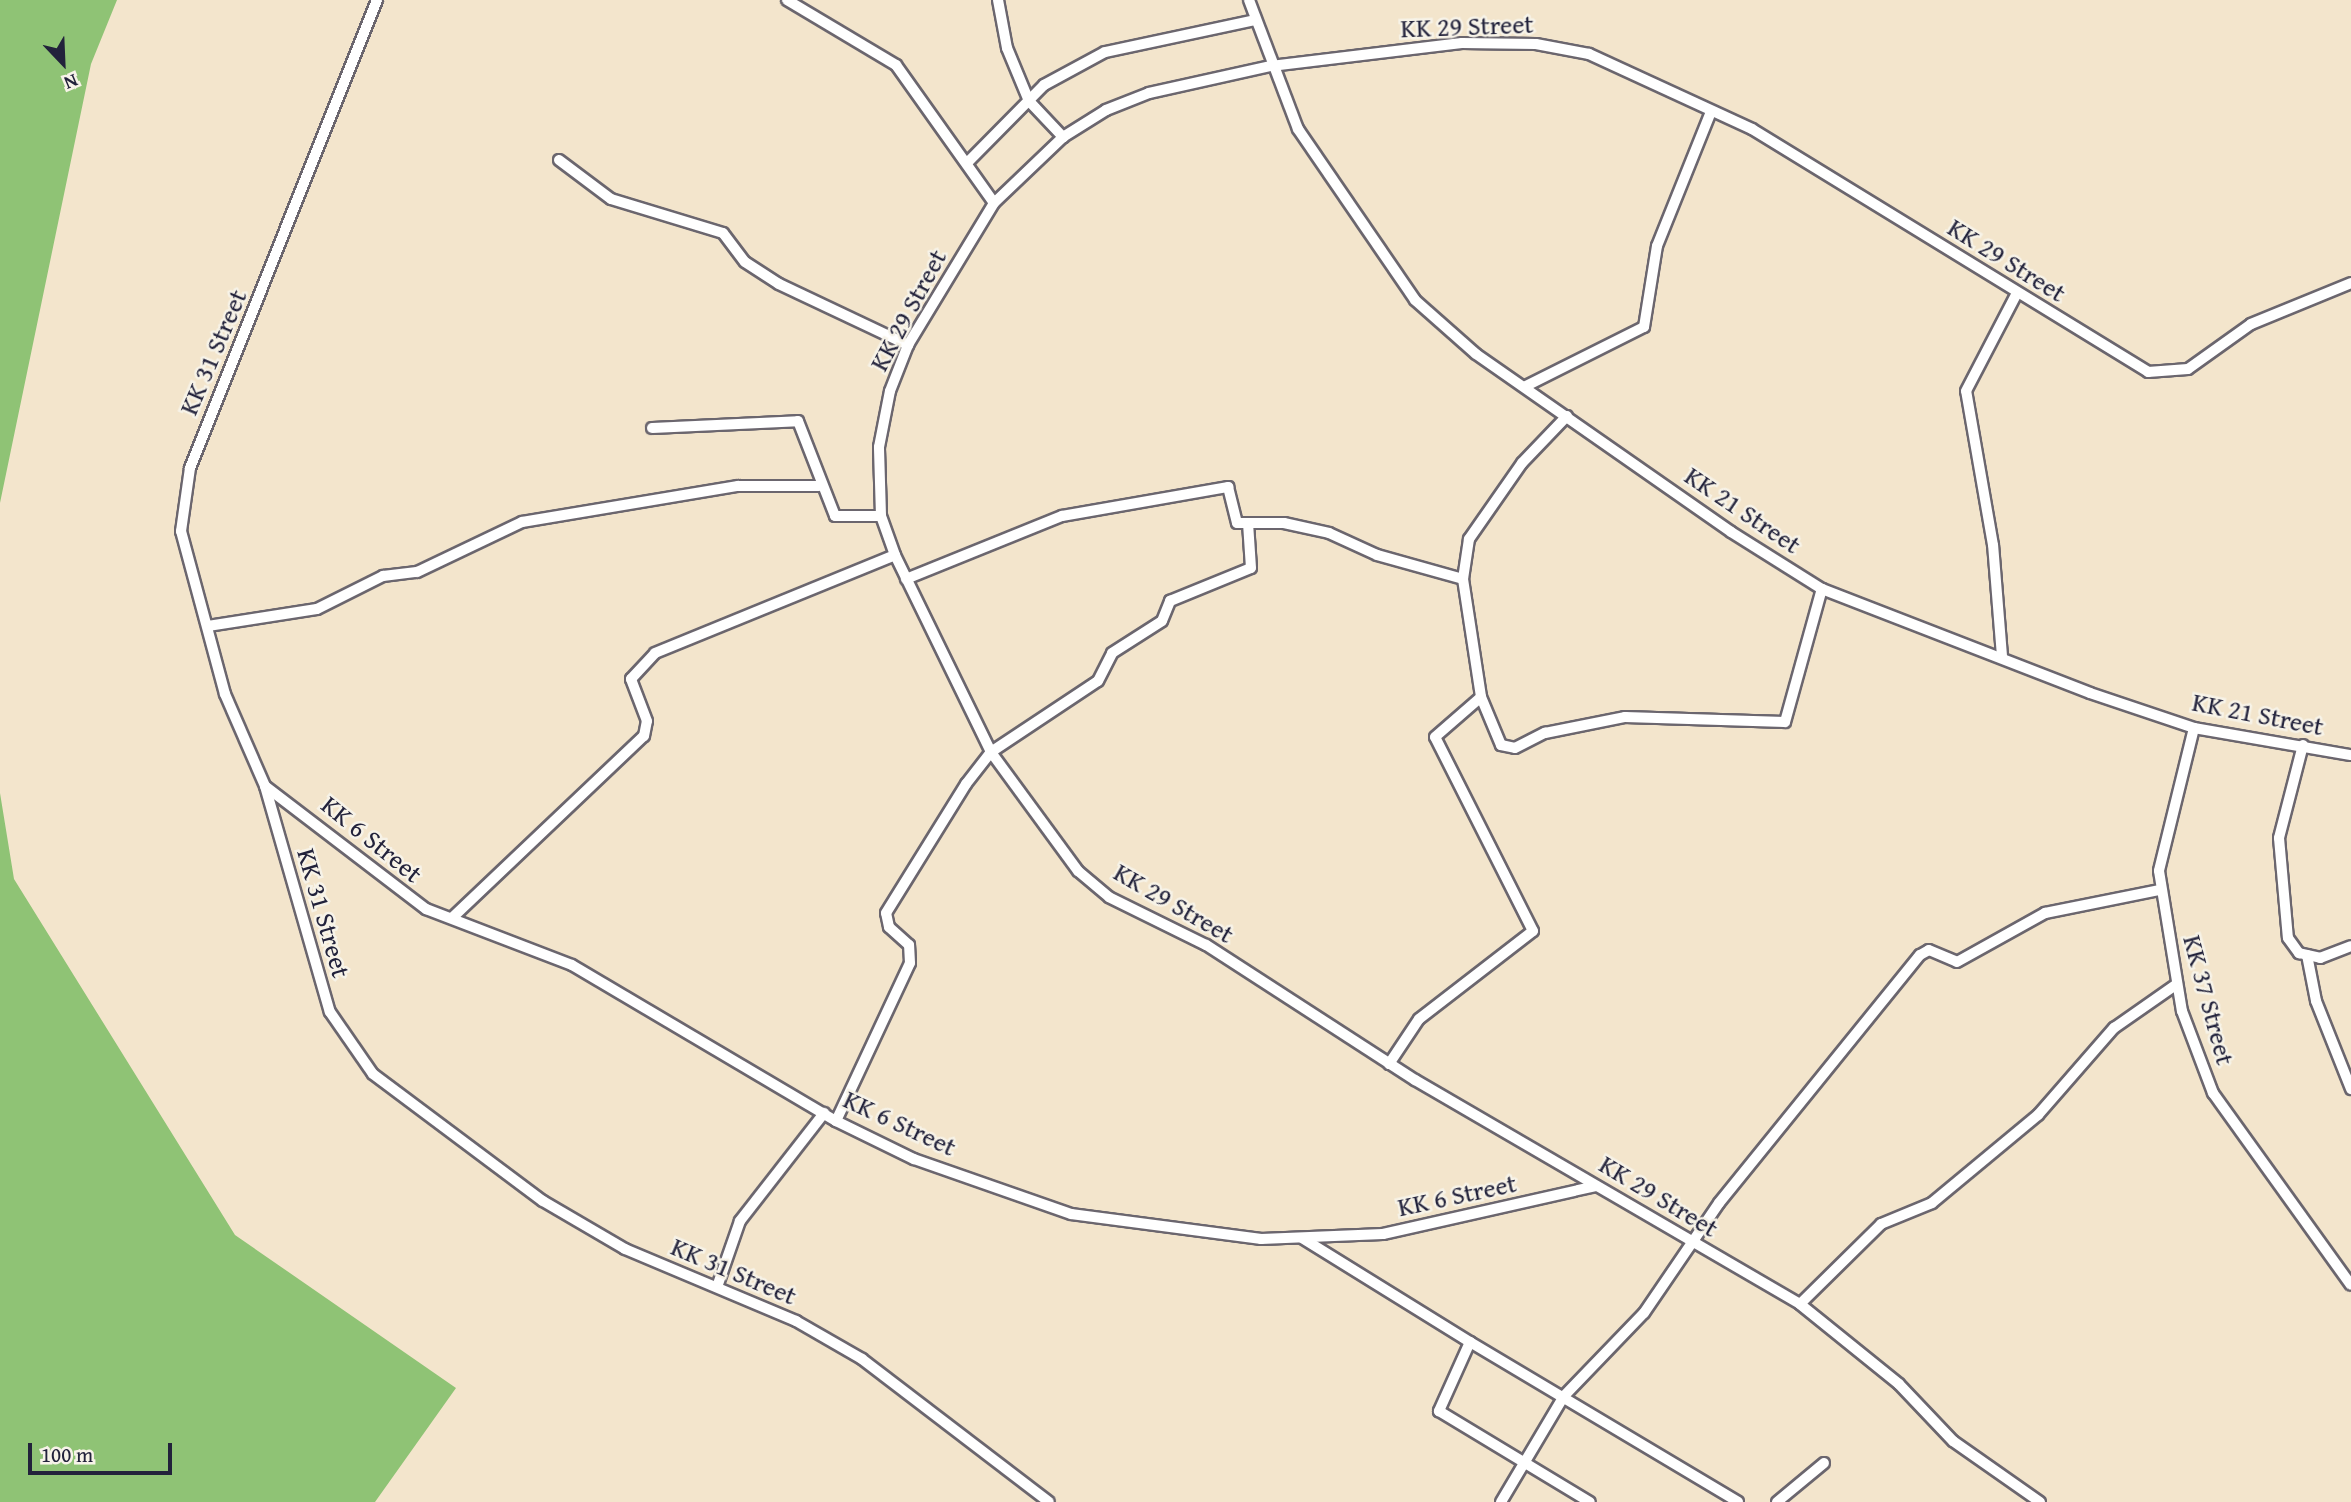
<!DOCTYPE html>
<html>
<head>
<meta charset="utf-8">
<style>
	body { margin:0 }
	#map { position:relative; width:2351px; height:1502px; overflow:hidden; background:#f3e5cc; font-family:"Gentium Book Plus",serif }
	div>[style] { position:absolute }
	.green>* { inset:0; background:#8fc375 }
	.roads { filter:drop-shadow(2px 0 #6b666e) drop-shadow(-2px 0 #6b666e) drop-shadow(0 2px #6b666e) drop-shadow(0 -2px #6b666e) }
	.street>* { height:10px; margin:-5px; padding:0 5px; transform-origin:5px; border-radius:5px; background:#fff }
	span { translate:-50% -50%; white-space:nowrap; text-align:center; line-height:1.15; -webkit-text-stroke:5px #f7f3e8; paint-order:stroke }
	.street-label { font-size:26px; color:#22223b }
	.north { position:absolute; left:28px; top:28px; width:70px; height:70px; -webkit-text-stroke:5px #f7f3e8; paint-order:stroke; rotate:157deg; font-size:19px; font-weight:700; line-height:28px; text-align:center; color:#22223b }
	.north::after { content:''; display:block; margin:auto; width:24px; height:32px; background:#22223b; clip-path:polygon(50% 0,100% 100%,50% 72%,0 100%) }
	.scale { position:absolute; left:28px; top:1443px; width:144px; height:32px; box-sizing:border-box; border:4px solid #22223b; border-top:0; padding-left:9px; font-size:21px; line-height:24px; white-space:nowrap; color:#22223b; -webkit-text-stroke:5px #f7f3e8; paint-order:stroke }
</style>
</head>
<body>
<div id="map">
	<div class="green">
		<i style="clip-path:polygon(0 0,117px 0,91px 64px,0 503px)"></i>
		<i style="clip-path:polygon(0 793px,14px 879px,235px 1235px,456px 1388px,375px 1502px,0 1502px)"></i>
	</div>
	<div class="roads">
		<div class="street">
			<i style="left:377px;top:0;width:504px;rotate:111.78deg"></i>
			<i style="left:190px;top:468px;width:64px;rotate:98.1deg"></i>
			<i style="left:181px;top:531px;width:169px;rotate:74.9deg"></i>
			<i style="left:225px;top:694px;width:100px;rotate:66.5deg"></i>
			<i style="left:265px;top:786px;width:235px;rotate:74deg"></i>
			<i style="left:330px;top:1012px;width:75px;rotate:55.3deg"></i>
			<i style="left:373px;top:1074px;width:212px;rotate:36.8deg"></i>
			<i style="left:543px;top:1201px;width:95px;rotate:30.3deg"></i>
			<i style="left:625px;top:1249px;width:186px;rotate:22.8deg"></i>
			<i style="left:796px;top:1321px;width:76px;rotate:29.9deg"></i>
			<i style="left:862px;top:1359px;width:235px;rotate:37.4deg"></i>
			<i style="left:787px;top:0;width:127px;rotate:30.8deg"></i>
			<i style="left:896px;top:65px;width:169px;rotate:54.6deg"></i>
			<i style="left:998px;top:0;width:49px;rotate:79.4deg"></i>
			<i style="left:1007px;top:48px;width:57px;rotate:67.5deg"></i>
			<i style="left:1029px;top:101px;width:50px;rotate:46.6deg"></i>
			<i style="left:1249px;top:0;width:138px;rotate:69.2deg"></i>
			<i style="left:1298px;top:129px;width:207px;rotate:55.6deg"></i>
			<i style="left:1415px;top:300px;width:81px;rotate:41.5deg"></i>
			<i style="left:1476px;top:354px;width:311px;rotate:34.9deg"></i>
			<i style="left:1731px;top:532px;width:107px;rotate:32.1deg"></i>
			<i style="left:1822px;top:589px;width:287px;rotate:21.2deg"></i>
			<i style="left:2090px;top:693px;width:110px;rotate:18.6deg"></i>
			<i style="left:2194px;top:728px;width:159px;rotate:9.8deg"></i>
			<i style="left:559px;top:160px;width:65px;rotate:36.9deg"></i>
			<i style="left:611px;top:199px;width:117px;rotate:16.9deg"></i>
			<i style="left:723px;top:233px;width:36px;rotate:53deg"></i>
			<i style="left:745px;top:262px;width:40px;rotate:32.9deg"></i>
			<i style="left:779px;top:284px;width:143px;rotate:25.3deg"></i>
			<i style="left:967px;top:163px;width:110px;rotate:-45.4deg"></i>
			<i style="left:1044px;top:85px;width:69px;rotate:-28.4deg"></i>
			<i style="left:1105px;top:52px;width:154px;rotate:-12deg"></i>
			<i style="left:1526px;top:386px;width:132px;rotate:-26.6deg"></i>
			<i style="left:1644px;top:327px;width:82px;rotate:-80.9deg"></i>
			<i style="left:1657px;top:246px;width:144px;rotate:-68.1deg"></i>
			<i style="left:1567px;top:416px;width:65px;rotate:133.8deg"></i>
			<i style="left:1522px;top:463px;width:93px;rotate:124.9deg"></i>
			<i style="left:1469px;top:539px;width:40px;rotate:98.5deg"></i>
			<i style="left:1463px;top:579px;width:119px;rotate:81.3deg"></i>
			<i style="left:1481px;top:697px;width:52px;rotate:67.4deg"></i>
			<i style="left:1501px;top:745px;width:14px;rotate:12deg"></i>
			<i style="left:1515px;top:748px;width:34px;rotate:-27deg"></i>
			<i style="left:1545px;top:733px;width:82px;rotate:-11.3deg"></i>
			<i style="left:1625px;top:717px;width:160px;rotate:1.8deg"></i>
			<i style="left:1785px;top:722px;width:138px;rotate:-74.5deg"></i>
			<i style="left:652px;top:428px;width:146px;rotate:-2.7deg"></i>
			<i style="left:798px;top:421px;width:102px;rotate:68.7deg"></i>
			<i style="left:835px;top:516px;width:46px"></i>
			<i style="left:906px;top:579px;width:168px;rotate:-22deg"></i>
			<i style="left:1062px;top:516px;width:169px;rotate:-9.9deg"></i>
			<i style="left:1228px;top:487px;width:37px;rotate:76deg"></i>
			<i style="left:1237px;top:523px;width:47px"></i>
			<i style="left:1284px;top:523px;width:46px;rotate:12.5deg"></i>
			<i style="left:1329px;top:533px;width:53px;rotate:24.6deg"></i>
			<i style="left:1377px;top:555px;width:89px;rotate:15.6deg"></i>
			<i style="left:208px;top:626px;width:110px;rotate:-8.9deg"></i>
			<i style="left:317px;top:609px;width:74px;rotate:-26.6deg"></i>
			<i style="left:383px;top:576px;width:34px;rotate:-7deg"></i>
			<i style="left:417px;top:572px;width:116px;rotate:-25.5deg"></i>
			<i style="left:522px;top:522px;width:219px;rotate:-9.5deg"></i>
			<i style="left:738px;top:486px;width:81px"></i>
			<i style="left:2002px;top:656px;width:111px;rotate:-94.6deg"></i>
			<i style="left:1993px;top:545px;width:156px;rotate:-99.9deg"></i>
			<i style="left:1966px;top:391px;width:110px;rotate:-62.5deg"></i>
			<i style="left:2194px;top:728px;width:147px;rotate:103.8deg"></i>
			<i style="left:2159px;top:871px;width:142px;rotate:80.7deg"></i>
			<i style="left:2182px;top:1011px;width:88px;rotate:69.3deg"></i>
			<i style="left:2213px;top:1093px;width:236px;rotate:54.3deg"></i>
			<i style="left:2303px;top:745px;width:96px;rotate:104.5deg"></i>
			<i style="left:2279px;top:838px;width:100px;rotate:84.9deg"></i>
			<i style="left:2288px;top:938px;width:19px;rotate:54deg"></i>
			<i style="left:2299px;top:953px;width:22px;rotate:13deg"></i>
			<i style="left:2320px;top:958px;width:33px;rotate:-21deg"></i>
			<i style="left:265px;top:786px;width:203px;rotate:37.4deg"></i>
			<i style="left:426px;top:909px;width:156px;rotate:21deg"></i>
			<i style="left:572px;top:965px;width:307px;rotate:30.6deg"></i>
			<i style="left:836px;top:1121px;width:87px;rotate:26deg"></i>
			<i style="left:914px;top:1159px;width:166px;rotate:19.3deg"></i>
			<i style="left:1071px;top:1214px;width:192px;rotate:7.5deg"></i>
			<i style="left:1261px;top:1239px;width:122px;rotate:-2.3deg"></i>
			<i style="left:1383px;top:1234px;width:218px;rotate:-12.7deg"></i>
			<i style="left:453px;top:917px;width:263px;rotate:-43.5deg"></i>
			<i style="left:644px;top:736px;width:15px;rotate:-79deg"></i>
			<i style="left:647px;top:721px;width:45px;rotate:-110.9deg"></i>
			<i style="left:631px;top:679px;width:35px;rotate:-47deg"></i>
			<i style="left:655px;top:653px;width:259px;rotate:-22.2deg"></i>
			<i style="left:2307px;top:955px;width:47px;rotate:78.9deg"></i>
			<i style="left:2316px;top:1001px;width:95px;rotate:68.3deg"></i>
			<i style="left:1389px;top:1064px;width:54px;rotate:-56.3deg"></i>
			<i style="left:1419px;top:1019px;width:144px;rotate:-37.7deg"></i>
			<i style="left:1533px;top:931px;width:217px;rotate:-116.8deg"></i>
			<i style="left:1435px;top:737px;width:61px;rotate:-41deg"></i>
			<i style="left:836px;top:1121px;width:174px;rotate:-64.9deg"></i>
			<i style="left:910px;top:963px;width:18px;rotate:-93deg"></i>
			<i style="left:909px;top:945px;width:27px;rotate:-138deg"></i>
			<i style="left:889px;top:927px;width:14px;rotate:-102deg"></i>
			<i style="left:886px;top:913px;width:152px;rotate:-58.2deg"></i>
			<i style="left:966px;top:784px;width:41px;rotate:-52deg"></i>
			<i style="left:991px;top:752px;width:128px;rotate:-33.6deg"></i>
			<i style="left:1098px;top:681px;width:31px;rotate:-63deg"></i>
			<i style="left:1112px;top:653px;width:59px;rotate:-32.6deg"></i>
			<i style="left:1162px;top:621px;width:22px;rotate:-68deg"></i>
			<i style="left:1170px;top:601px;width:87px;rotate:-22.2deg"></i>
			<i style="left:1251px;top:568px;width:45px;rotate:-93.8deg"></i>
			<i style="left:1302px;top:1238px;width:198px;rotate:31.8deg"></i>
			<i style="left:1470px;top:1342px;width:76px;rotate:114.2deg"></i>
			<i style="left:1439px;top:1411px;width:176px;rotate:31.1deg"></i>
			<i style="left:717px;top:1287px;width:70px;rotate:-70.8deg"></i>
			<i style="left:740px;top:1221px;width:137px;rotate:-52.1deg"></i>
			<i style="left:1800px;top:1304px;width:114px;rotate:-44.6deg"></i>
			<i style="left:1881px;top:1224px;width:55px;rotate:-22.4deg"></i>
			<i style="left:1932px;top:1203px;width:138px;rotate:-39.7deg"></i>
			<i style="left:2038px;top:1115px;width:116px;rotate:-48.9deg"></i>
			<i style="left:2114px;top:1028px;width:77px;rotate:-34.9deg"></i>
			<i style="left:1470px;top:1342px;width:312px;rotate:30.8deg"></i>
			<i style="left:1501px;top:1502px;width:123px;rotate:-59.3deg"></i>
			<i style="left:1564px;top:1396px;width:115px;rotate:-46.1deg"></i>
			<i style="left:1644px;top:1313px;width:133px;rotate:-55.7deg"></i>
			<i style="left:1719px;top:1203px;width:319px;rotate:-51deg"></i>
			<i style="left:1920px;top:955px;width:10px;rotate:-29deg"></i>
			<i style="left:1929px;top:950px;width:30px;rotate:23deg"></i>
			<i style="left:1957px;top:962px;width:101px;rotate:-29.1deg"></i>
			<i style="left:2045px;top:913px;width:116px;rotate:-11.4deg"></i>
			<i style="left:1777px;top:1502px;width:61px;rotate:-39.7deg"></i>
			<i style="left:2040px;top:1502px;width:106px;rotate:-145deg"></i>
			<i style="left:1953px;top:1441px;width:79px;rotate:-133.5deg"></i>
			<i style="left:1899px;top:1384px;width:127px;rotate:-141.1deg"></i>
			<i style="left:1800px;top:1304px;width:445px;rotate:-149.8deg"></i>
			<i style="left:1415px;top:1080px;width:249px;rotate:-147.1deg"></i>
			<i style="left:1206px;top:945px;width:108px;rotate:-153.7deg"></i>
			<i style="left:1109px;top:897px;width:40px;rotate:-140deg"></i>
			<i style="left:1078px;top:871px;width:147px;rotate:-126.2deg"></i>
			<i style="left:991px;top:752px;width:219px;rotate:-116deg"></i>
			<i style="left:895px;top:555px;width:41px;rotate:-109.7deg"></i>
			<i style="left:881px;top:516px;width:69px;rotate:-91.7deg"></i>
			<i style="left:879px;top:447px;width:57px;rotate:-78.9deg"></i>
			<i style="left:890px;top:391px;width:49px;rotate:-68.6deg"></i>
			<i style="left:908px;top:345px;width:166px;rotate:-58.8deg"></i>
			<i style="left:994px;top:203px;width:95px;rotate:-43.7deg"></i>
			<i style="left:1063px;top:137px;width:51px;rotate:-32.1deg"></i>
			<i style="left:1106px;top:110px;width:46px;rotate:-21.6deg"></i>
			<i style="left:1149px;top:93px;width:125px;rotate:-12.5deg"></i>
			<i style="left:1271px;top:66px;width:192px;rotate:-6.9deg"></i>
			<i style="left:1462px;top:43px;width:74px;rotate:0.8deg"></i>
			<i style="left:1536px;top:44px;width:54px;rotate:10.7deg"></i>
			<i style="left:1589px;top:54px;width:179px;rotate:24.7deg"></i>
			<i style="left:1752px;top:129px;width:465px;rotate:31.5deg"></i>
			<i style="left:2148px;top:372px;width:40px;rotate:-4.3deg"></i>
			<i style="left:2188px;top:369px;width:77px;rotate:-35.5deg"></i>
			<i style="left:2251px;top:324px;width:108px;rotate:-22.3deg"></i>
		</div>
	</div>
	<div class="street-label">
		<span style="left:1467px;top:26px;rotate:-2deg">KK 29 Street</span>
		<span style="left:2007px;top:260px;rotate:32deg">KK 29 Street</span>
		<span style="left:908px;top:310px;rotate:-62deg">KK 29 Street</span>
		<span style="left:213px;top:352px;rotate:-67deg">KK 31 Street</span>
		<span style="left:1743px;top:510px;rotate:34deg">KK 21 Street</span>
		<span style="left:2258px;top:714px;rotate:11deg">KK 21 Street</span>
		<span style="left:372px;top:839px;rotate:39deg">KK 6 Street</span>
		<span style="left:1174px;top:903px;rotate:30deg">KK 29 Street</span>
		<span style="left:324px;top:913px;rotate:74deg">KK 31 Street</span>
		<span style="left:2209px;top:1000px;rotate:75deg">KK 37 Street</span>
		<span style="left:900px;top:1123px;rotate:25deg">KK 6 Street</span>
		<span style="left:1457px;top:1195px;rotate:-12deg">KK 6 Street</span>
		<span style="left:1659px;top:1196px;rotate:31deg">KK 29 Street</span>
		<span style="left:734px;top:1271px;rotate:23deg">KK 31 Street</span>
	</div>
	<div class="north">N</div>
	<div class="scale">100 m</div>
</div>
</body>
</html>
